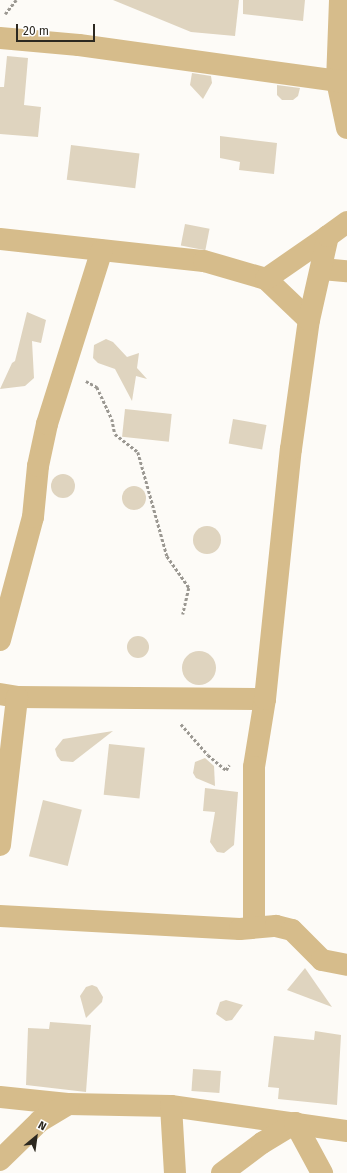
<!DOCTYPE html>
<html>
<head>
<meta charset="utf-8">
<style>
	body { margin:0 }
	#map { position:relative; width:347px; height:1173px; overflow:hidden; background:#fdfbf7; font-family:"Fira Sans",sans-serif }
	div>[style] { position:absolute }
	.building>* { inset:0; background:#dfd4bf; transform-origin:0 0 }
	.round { border-radius:50% }
	.path>* { height:2.5px; margin-top:-1.25px; transform-origin:0; background:repeating-linear-gradient(90deg,#9b9892 0 3px,transparent 0 5px) }
	.minor>* { height:22px; margin:-11px; padding:0 11px; transform-origin:11px; border-radius:11px; background:#d6bc8b }
	span { translate:-50% -50%; white-space:nowrap; text-align:center; line-height:1.15; -webkit-text-stroke:4px #fff; paint-order:stroke }
	.north { position:absolute; left:16px; top:1117px; width:40px; height:40px; -webkit-text-stroke:3px #fff; paint-order:stroke; rotate:29deg; font-size:11px; font-weight:700; line-height:16px; text-align:center; color:#2c2820 }
	.north::after { content:''; display:block; margin:auto; width:14px; height:18px; background:#2c2820; clip-path:polygon(50% 0,100% 100%,50% 72%,0 100%) }
	.scale { position:absolute; left:16px; top:24px; width:79px; height:18px; box-sizing:border-box; border:2px solid #2c2820; border-top:0; padding-left:5px; font-size:12px; line-height:14px; white-space:nowrap; color:#2c2820; -webkit-text-stroke:3px #fff; paint-order:stroke }
</style>
</head>
<body>
<div id="map">
	<div class="building">
		<i style="clip-path:polygon(113px 0,239px 0,235px 36px,191px 32px)"></i>
		<i style="clip-path:polygon(243px 0,305px 0,303px 21px,243px 14px)"></i>
		<i style="clip-path:polygon(7px 56px,28px 58px,24px 105px,41px 107px,38px 137px,0 134px,0 87px,4px 87px)"></i>
		<i style="clip-path:polygon(192px 73px,211px 76px,212px 83px,203px 99px,190px 85px)"></i>
		<i style="clip-path:polygon(277px 85px,300px 88px,298px 96px,293px 100px,282px 100px,277px 95px)"></i>
		<i style="clip-path:polygon(220px 136px,277px 143px,274px 174px,239px 170px,240px 162px,220px 158px)"></i>
		<i style="left:71px;top:145px;width:69px;height:35px;rotate:7deg"></i>
		<i style="left:185px;top:224px;width:25px;height:22px;rotate:11deg"></i>
		<i style="clip-path:polygon(27px 312px,46px 320px,41px 343px,32px 341px,34px 378px,25px 386px,0 389px,12px 363px,15px 361px)"></i>
		<i style="clip-path:polygon(106px 339px,113px 342px,127px 357px,139px 353px,137px 368px,147px 379px,136px 376px,132px 401px,115px 369px,98px 363px,93px 358px,94px 345px)"></i>
		<i style="left:125px;top:409px;width:47px;height:28px;rotate:6deg"></i>
		<i style="left:233px;top:419px;width:34px;height:25px;rotate:10deg"></i>
		<i class="round" style="left:51px;top:474px;width:24px;height:24px"></i>
		<i class="round" style="left:122px;top:486px;width:24px;height:24px"></i>
		<i class="round" style="left:193px;top:526px;width:28px;height:28px"></i>
		<i class="round" style="left:127px;top:636px;width:22px;height:22px"></i>
		<i class="round" style="left:182px;top:651px;width:34px;height:34px"></i>
		<i style="clip-path:polygon(113px 731px,73px 762px,61px 761px,57px 756px,55px 749px,63px 739px)"></i>
		<i style="left:109px;top:744px;width:36px;height:51px;rotate:6deg"></i>
		<i style="clip-path:polygon(205px 758px,214px 766px,215px 786px,196px 778px,193px 773px,195px 762px)"></i>
		<i style="clip-path:polygon(205px 788px,238px 792px,234px 845px,224px 853px,217px 852px,210px 842px,215px 812px,203px 811px)"></i>
		<i style="left:43px;top:800px;width:40px;height:58px;rotate:14deg"></i>
		<i style="clip-path:polygon(305px 968px,332px 1007px,287px 990px)"></i>
		<i style="clip-path:polygon(92px 985px,97px 987px,103px 997px,102px 1002px,86px 1018px,80px 996px,86px 987px)"></i>
		<i style="clip-path:polygon(226px 1000px,243px 1005px,232px 1020px,226px 1021px,216px 1014px,220px 1002px)"></i>
		<i style="clip-path:polygon(50px 1022px,91px 1025px,86px 1092px,26px 1085px,28px 1028px,49px 1029px)"></i>
		<i style="clip-path:polygon(315px 1031px,341px 1035px,337px 1105px,278px 1099px,279px 1088px,268px 1087px,274px 1036px,314px 1040px)"></i>
		<i style="left:193px;top:1069px;width:28px;height:22px;rotate:4deg"></i>
	</div>
	<div class="path">
		<i style="left:5px;top:14px;width:18px;rotate:-52deg"></i>
		<i style="left:86px;top:381px;width:13px;rotate:29deg"></i>
		<i style="left:97px;top:387px;width:35px;rotate:65deg"></i>
		<i style="left:112px;top:419px;width:15px;rotate:79deg"></i>
		<i style="left:115px;top:434px;width:29px;rotate:38deg"></i>
		<i style="left:138px;top:452px;width:108px;rotate:74.4deg"></i>
		<i style="left:167px;top:556px;width:39px;rotate:55deg"></i>
		<i style="left:189px;top:588px;width:27px;rotate:103deg"></i>
		<i style="left:181px;top:724px;width:41px;rotate:48.9deg"></i>
		<i style="left:208px;top:755px;width:23px;rotate:40deg"></i>
		<i style="left:226px;top:770px;width:6px;rotate:-59deg"></i>
	</div>
	<div class="minor">
		<i style="left:340px;top:0;width:81px;rotate:92.1deg"></i>
		<i style="left:337px;top:81px;width:48px;rotate:78deg"></i>
		<i style="left:0;top:38px;width:79px;rotate:5.1deg"></i>
		<i style="left:79px;top:45px;width:271px;rotate:7.9deg"></i>
		<i style="left:0;top:239px;width:205px;rotate:6.2deg"></i>
		<i style="left:204px;top:261px;width:65px;rotate:16.2deg"></i>
		<i style="left:266px;top:279px;width:59px;rotate:43.6deg"></i>
		<i style="left:322px;top:269px;width:25px;rotate:5deg"></i>
		<i style="left:266px;top:279px;width:75px;rotate:-34.7deg"></i>
		<i style="left:0;top:640px;width:127px;rotate:-75deg"></i>
		<i style="left:33px;top:517px;width:51px;rotate:-84.4deg"></i>
		<i style="left:38px;top:466px;width:43px;rotate:-77.9deg"></i>
		<i style="left:47px;top:424px;width:182px;rotate:-72.5deg"></i>
		<i style="left:0;top:694px;width:17px;rotate:10deg"></i>
		<i style="left:17px;top:697px;width:248px;rotate:0.5deg"></i>
		<i style="left:265px;top:699px;width:69px;rotate:99.2deg"></i>
		<i style="left:254px;top:767px;width:160px;rotate:90deg"></i>
		<i style="left:265px;top:699px;width:251px;rotate:-84.1deg"></i>
		<i style="left:291px;top:449px;width:130px;rotate:-82.1deg"></i>
		<i style="left:309px;top:320px;width:86px;rotate:-77.3deg"></i>
		<i style="left:328px;top:236px;width:24px;rotate:-36deg"></i>
		<i style="left:0;top:845px;width:149px;rotate:-83.4deg"></i>
		<i style="left:0;top:916px;width:240px;rotate:3.1deg"></i>
		<i style="left:240px;top:929px;width:36px;rotate:-5deg"></i>
		<i style="left:276px;top:926px;width:16px;rotate:14deg"></i>
		<i style="left:292px;top:930px;width:42px;rotate:45deg"></i>
		<i style="left:322px;top:960px;width:25px;rotate:11deg"></i>
		<i style="left:0;top:1097px;width:68px;rotate:5.9deg"></i>
		<i style="left:68px;top:1104px;width:103px;rotate:1.1deg"></i>
		<i style="left:171px;top:1106px;width:178px;rotate:8.1deg"></i>
		<i style="left:171px;top:1106px;width:67px;rotate:86.6deg"></i>
		<i style="left:0;top:1160px;width:56px;rotate:-44.3deg"></i>
		<i style="left:40px;top:1121px;width:33px;rotate:-31deg"></i>
		<i style="left:222px;top:1173px;width:50px;rotate:-36.9deg"></i>
		<i style="left:262px;top:1143px;width:39px;rotate:-31deg"></i>
		<i style="left:295px;top:1123px;width:57px;rotate:61.6deg"></i>
	</div>
	<div class="north">N</div>
	<div class="scale">20 m</div>
</div>
</body>
</html>
